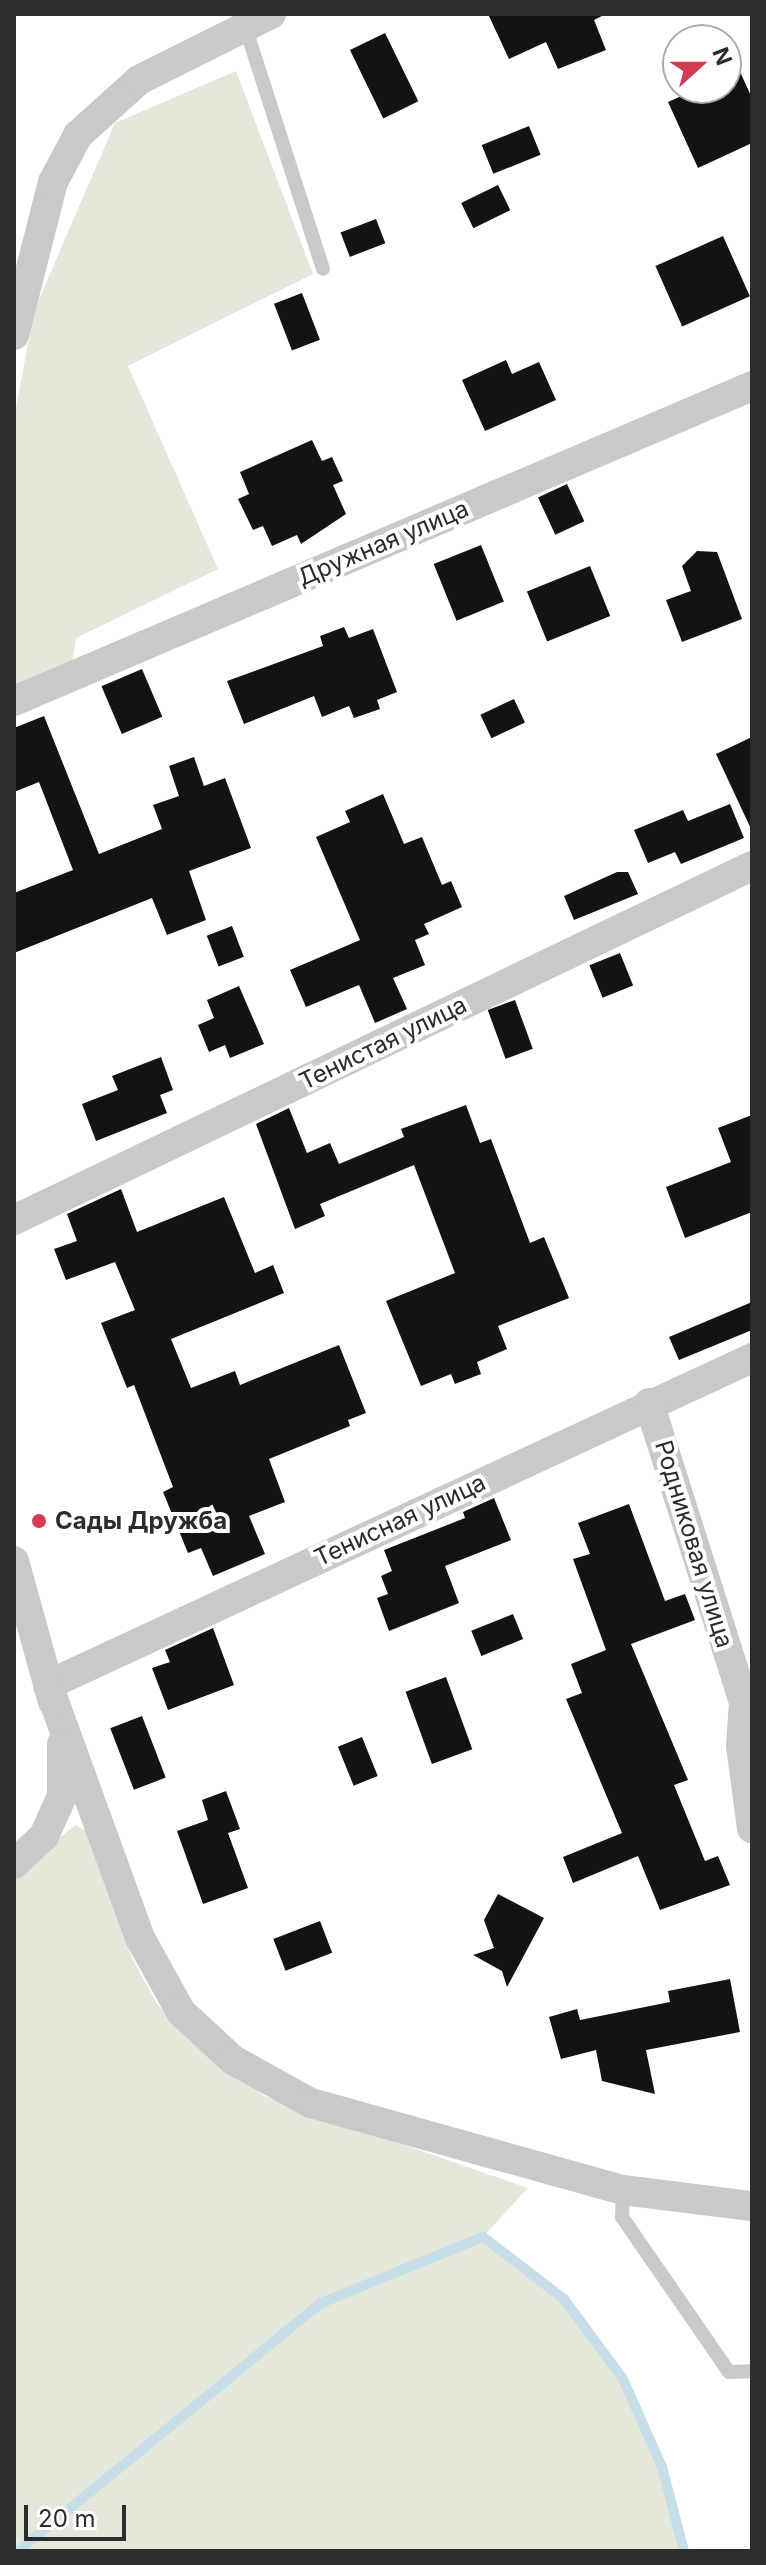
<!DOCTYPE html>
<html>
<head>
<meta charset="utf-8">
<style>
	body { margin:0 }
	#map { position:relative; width:766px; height:2565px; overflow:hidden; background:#fff; font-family:Inter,sans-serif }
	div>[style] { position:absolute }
	.green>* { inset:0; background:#e3e8da }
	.stream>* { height:10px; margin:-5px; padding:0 5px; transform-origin:5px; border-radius:5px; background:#c7dde7 }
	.building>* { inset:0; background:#131313; transform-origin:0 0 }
	.lane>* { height:14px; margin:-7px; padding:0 7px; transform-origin:7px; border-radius:7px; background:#c9c9c9 }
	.street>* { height:30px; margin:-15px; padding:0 15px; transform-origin:15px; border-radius:15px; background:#c9c9c9 }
	.dots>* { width:22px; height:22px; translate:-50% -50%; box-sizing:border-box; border:4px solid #fff; border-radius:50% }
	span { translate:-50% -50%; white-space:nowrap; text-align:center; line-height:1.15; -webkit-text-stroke:8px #fff; paint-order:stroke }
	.street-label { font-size:24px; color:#2c2c2c }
	.poi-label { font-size:24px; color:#2c2c2c; font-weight:700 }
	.left { translate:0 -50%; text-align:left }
	.frame { position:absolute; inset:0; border:16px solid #2c2c2c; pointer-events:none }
	.north { position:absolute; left:662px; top:24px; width:80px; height:80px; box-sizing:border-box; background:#fff; border:2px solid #ababab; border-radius:50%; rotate:69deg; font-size:22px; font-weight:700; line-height:32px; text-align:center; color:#2c2c2c }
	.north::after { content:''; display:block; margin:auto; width:28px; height:36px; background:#d43c54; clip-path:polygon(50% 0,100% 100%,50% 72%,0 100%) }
	.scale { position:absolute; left:24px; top:2505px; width:102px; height:36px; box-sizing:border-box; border:4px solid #2c2c2c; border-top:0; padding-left:10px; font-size:24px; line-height:28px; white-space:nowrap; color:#2c2c2c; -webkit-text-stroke:6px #fff; paint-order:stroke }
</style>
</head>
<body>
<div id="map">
	<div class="green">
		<i style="clip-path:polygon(236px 71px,313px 274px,128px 366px,218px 569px,76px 638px,72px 666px,14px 690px,14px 419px,34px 311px,115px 123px)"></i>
		<i style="clip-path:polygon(76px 1825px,89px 1833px,132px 1958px,157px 2004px,187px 2035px,264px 2096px,528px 2188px,483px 2237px,564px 2299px,623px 2379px,662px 2467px,684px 2551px,14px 2551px,14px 1873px)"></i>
	</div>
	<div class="stream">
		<i style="left:18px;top:2551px;width:392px;rotate:-39.3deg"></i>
		<i style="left:321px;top:2303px;width:175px;rotate:-22.2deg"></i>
		<i style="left:483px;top:2237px;width:102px;rotate:37.4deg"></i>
		<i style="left:564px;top:2299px;width:99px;rotate:53.6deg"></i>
		<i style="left:623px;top:2379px;width:96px;rotate:66.1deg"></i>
		<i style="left:662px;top:2467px;width:87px;rotate:75.3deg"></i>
	</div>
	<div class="building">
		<i style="clip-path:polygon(488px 14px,606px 14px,594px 20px,606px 50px,558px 69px,546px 42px,509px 59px)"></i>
		<i style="left:385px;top:33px;width:76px;height:39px;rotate:64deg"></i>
		<i style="clip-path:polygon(726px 41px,752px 98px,752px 143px,698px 168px,668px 102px,699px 88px,726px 88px)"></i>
		<i style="left:529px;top:126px;width:31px;height:51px;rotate:68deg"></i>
		<i style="left:498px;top:185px;width:28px;height:41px;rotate:64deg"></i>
		<i style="left:376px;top:219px;width:26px;height:38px;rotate:69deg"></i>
		<i style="left:723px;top:236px;width:66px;height:74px;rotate:66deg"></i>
		<i style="left:302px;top:293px;width:50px;height:30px;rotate:69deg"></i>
		<i style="clip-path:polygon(506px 360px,512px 374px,539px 362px,556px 400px,485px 431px,462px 380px)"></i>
		<i style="clip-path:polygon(312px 440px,322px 461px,332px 457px,343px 481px,333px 485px,346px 514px,301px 544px,297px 535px,272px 546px,263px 526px,253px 530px,238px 499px,249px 494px,240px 472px)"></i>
		<i style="left:567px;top:484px;width:41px;height:32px;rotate:65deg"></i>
		<i style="left:481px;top:545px;width:61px;height:51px;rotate:68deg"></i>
		<i style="clip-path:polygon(697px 551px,717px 552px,742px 619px,682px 642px,666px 600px,691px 591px,682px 566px)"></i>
		<i style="left:590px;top:566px;width:54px;height:68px;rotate:68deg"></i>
		<i style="clip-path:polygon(344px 627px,349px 638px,373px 629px,397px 692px,377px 700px,380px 709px,354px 718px,349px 706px,322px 717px,314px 696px,244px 724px,227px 681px,323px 646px,320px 636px)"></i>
		<i style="left:142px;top:669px;width:52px;height:44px;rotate:67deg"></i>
		<i style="left:514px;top:699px;width:26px;height:37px;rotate:65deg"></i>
		<i style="clip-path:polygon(44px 716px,99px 854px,162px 829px,153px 805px,179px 796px,169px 766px,194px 757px,204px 786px,225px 778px,251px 848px,189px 871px,206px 920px,167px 935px,152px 898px,14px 953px,14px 893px,73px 870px,39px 782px,14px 792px,14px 728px)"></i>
		<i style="clip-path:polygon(752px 737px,752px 831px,716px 754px)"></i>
		<i style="clip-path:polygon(383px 794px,404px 844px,422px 837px,442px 885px,451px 881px,462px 907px,424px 924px,429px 934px,415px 940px,425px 965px,393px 978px,407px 1009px,375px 1023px,359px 985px,306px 1007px,290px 970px,360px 940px,316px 837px,350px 822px,345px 811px)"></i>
		<i style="clip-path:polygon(730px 804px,744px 838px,681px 864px,675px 852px,648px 863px,634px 830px,683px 810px,688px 821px)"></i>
		<i style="clip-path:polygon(617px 872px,628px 872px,638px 894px,574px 920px,564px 896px)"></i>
		<i style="left:232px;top:926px;width:33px;height:27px;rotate:69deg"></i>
		<i style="left:620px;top:953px;width:35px;height:33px;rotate:68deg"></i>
		<i style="clip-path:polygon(239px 986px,264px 1044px,230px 1058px,225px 1045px,209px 1052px,198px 1025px,214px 1018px,207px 1000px)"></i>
		<i style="left:515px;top:1000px;width:52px;height:29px;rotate:70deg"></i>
		<i style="clip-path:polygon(161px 1057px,173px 1090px,160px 1095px,167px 1113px,96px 1141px,82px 1104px,118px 1090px,112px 1076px)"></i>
		<i style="clip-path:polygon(466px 1105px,480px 1143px,491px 1139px,530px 1243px,544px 1237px,569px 1298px,498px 1326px,507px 1349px,477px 1362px,481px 1374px,455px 1384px,451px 1374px,421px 1386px,386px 1301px,455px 1273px,414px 1165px,320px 1204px,325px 1216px,295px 1229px,256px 1124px,289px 1108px,307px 1153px,330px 1143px,339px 1164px,404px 1137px,401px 1129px)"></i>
		<i style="clip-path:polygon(752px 1115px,752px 1212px,685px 1238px,666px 1187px,731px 1162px,718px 1128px)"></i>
		<i style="clip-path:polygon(121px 1189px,137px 1232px,224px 1197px,255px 1273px,273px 1265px,284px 1293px,171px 1339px,191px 1388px,235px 1371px,240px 1385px,339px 1345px,366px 1413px,348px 1420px,350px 1426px,269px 1459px,285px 1502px,249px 1516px,265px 1554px,213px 1576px,201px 1548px,188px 1553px,163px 1492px,173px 1487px,134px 1385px,127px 1388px,101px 1323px,135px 1310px,115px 1262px,66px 1280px,54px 1249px,77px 1241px,67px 1214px)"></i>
		<i style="clip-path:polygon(752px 1302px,752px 1330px,679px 1360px,669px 1337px)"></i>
		<i style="clip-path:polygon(494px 1498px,511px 1540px,445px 1566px,459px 1603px,389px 1631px,377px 1598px,388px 1594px,381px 1576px,392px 1571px,384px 1550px,465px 1518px,463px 1512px)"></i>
		<i style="clip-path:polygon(629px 1504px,665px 1601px,685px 1594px,695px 1620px,631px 1644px,688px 1780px,674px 1785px,705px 1861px,718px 1856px,730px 1885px,660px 1910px,638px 1856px,573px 1883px,563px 1857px,622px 1833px,566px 1699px,582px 1693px,571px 1664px,606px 1650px,573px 1559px,590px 1554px,578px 1523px)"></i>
		<i style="left:513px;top:1614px;width:27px;height:45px;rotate:68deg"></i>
		<i style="clip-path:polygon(213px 1628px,234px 1685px,168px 1710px,152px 1668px,170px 1662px,165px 1650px)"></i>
		<i style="left:446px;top:1677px;width:77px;height:43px;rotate:70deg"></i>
		<i style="left:142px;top:1716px;width:66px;height:34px;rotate:69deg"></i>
		<i style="left:362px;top:1737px;width:42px;height:26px;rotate:68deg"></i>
		<i style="clip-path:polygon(226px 1791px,240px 1829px,228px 1833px,248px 1888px,203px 1904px,177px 1831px,208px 1820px,202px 1800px)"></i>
		<i style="clip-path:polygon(498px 1894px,544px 1918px,507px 1987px,502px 1971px,473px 1955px,494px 1948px,484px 1920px)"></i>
		<i style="left:320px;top:1921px;width:34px;height:50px;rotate:69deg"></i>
		<i style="clip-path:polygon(730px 1979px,740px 2032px,646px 2050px,655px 2094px,602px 2081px,596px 2050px,561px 2059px,549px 2017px,577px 2009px,580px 2020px,670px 2002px,668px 1991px)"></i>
	</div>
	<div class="lane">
		<i style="left:245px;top:26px;width:255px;rotate:72.2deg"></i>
		<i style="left:623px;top:2190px;width:27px;rotate:92deg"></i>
		<i style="left:622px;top:2217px;width:188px;rotate:55.4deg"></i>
		<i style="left:729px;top:2372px;width:23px;rotate:-2deg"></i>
	</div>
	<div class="street">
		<i style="left:14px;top:335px;width:158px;rotate:-75.7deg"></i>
		<i style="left:53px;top:182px;width:53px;rotate:-62deg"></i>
		<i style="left:78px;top:135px;width:82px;rotate:-42deg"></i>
		<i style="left:139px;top:80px;width:148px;rotate:-26.6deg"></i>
		<i style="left:14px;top:701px;width:802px;rotate:-23.11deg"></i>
		<i style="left:14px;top:1220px;width:819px;rotate:-25.63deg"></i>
		<i style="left:752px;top:1358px;width:776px;rotate:155.09deg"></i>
		<i style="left:48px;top:1685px;width:269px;rotate:70deg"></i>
		<i style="left:140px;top:1938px;width:85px;rotate:61deg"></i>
		<i style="left:181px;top:2012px;width:71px;rotate:42.7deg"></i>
		<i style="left:233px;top:2060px;width:89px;rotate:28.9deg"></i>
		<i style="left:311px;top:2103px;width:324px;rotate:15.6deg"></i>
		<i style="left:623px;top:2190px;width:130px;rotate:7.1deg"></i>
		<i style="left:649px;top:1403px;width:314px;rotate:72.4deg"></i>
		<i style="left:744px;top:1702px;width:44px;rotate:93.9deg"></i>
		<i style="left:741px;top:1746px;width:83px;rotate:82.4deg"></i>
		<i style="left:14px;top:1561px;width:146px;rotate:74.5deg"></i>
		<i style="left:14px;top:1864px;width:41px;rotate:-43deg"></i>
		<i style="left:44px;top:1836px;width:44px;rotate:-65.8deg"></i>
		<i style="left:62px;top:1796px;width:52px;rotate:-90deg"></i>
	</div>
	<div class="dots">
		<i style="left:39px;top:1521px;background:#d43c54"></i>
	</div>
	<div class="street-label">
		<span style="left:383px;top:543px;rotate:-23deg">Дружная улица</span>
		<span style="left:383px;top:1043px;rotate:-26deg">Тенистая улица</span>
		<span style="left:400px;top:1520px;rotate:-25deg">Тенисная улица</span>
		<span style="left:694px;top:1544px;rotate:73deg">Родниковая улица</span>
	</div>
	<div class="poi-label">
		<span class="left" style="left:55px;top:1521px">Сады Дружба</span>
	</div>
	<div class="frame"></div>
	<div class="north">N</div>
	<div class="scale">20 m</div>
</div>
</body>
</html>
